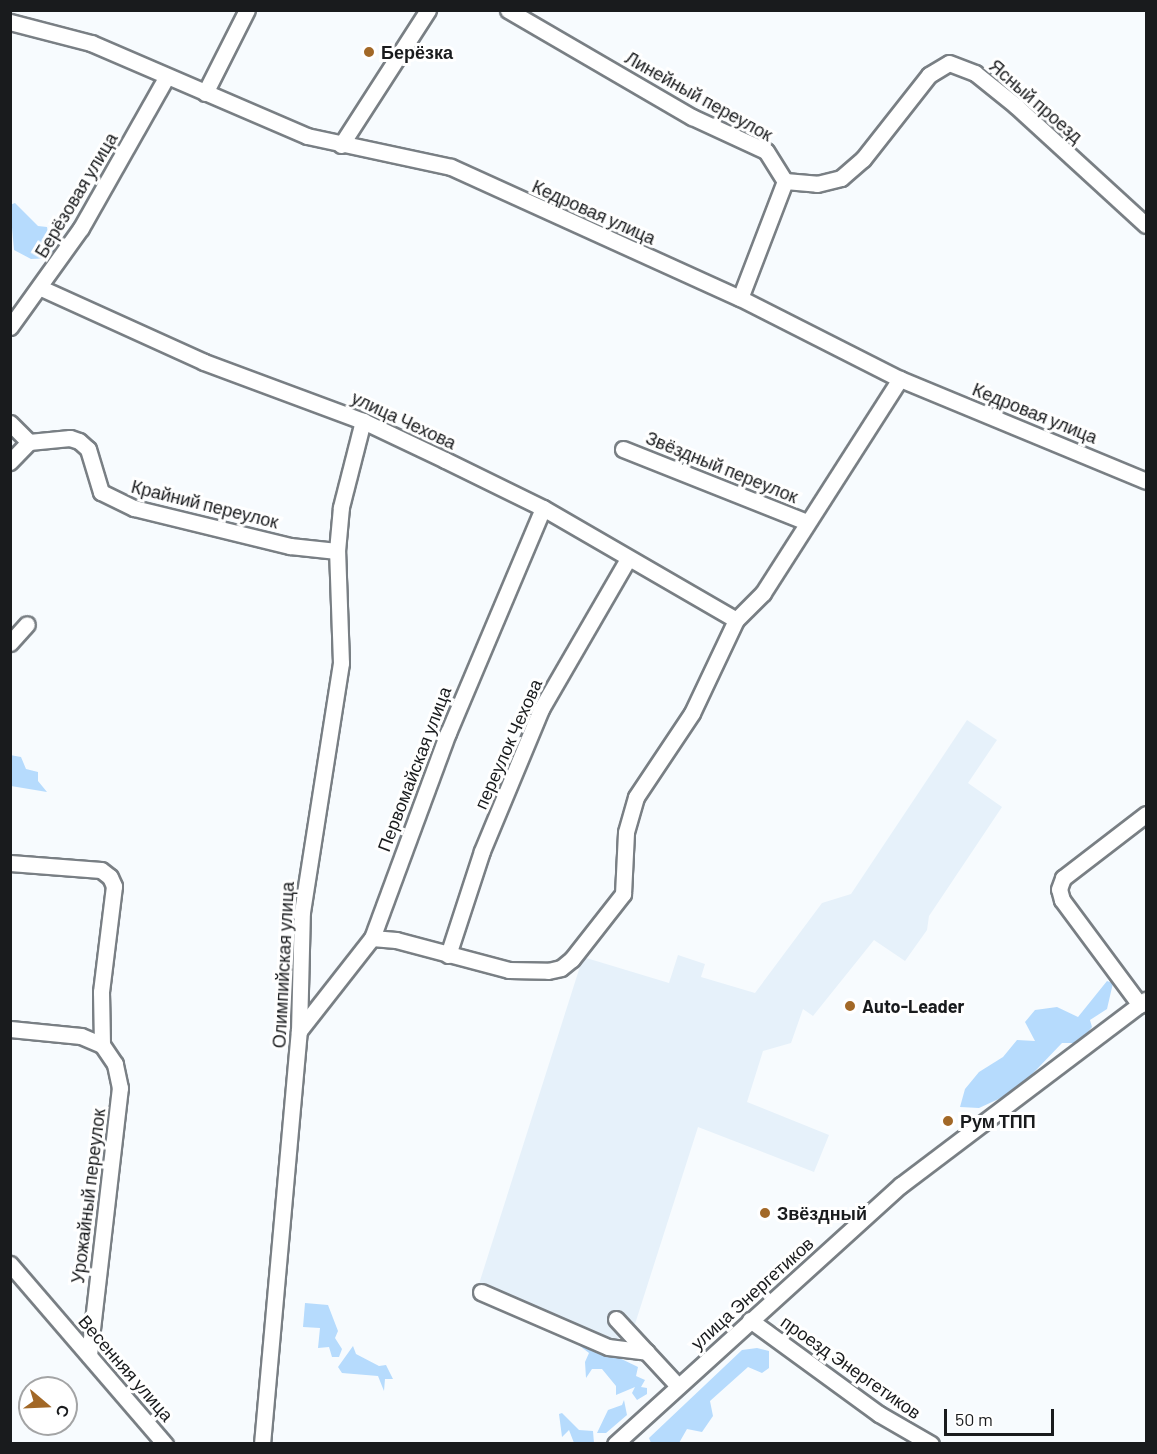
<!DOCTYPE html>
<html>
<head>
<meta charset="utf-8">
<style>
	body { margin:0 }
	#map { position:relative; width:1157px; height:1454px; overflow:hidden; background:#f7fbfe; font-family:Barlow,sans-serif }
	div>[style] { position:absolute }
	.built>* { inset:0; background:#e6f1fa }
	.green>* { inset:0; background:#b6dbfd }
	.roads { filter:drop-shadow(2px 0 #797f84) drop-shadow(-2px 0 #797f84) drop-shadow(0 2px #797f84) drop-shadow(0 -2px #797f84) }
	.minor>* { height:15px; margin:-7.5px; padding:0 7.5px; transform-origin:7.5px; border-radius:7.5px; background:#fff }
	.dots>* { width:16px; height:16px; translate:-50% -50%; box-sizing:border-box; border:3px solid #fff; border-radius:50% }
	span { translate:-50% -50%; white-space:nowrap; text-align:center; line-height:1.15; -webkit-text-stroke:6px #fff; paint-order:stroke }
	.poi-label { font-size:18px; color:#191b1d; font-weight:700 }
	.left { translate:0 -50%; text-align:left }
	.street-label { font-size:18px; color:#191b1d }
	.frame { position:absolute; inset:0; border:12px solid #191b1d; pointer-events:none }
	.north { position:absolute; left:18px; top:1376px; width:60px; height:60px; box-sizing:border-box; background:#fff; border:2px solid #a3a4a5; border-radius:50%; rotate:109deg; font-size:16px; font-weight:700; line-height:24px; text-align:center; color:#191b1d }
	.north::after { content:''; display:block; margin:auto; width:21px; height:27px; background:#a26827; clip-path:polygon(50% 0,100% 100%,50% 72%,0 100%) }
	.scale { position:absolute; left:944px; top:1409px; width:110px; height:27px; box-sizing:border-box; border:3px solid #191b1d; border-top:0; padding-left:8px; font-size:18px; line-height:21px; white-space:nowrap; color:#191b1d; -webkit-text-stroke:4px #fff; paint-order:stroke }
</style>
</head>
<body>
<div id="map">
	<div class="built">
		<i style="clip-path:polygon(967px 720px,997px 740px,968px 783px,1002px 807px,929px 916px,927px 930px,905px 961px,874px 940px,813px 1016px,803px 1009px,791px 1043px,763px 1051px,747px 1102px,829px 1135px,814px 1172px,698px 1127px,635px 1324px,611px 1345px,478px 1287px,583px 957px,669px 983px,678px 955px,705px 964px,701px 977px,755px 993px,822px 903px,851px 894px)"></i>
	</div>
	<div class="green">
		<i style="clip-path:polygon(15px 203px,38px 226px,47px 227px,48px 233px,53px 236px,48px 245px,54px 252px,52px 258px,31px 259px,14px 250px,10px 205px)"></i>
		<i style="clip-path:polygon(10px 755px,21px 757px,26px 769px,38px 772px,38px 781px,47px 792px,11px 786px)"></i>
		<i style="clip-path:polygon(1107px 981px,1113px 983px,1107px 1009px,1090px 1020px,1092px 1027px,1079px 1043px,1062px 1043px,1016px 1091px,979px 1108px,960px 1107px,965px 1089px,979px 1072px,1003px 1057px,1017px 1040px,1035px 1041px,1025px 1022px,1035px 1010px,1057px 1007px,1078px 1017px)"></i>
		<i style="clip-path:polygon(305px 1303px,328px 1305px,338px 1331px,335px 1338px,342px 1349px,339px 1357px,332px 1357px,329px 1347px,318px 1348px,320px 1328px,303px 1327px)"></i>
		<i style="clip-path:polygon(580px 1339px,638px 1367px,636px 1376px,645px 1380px,641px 1387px,647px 1388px,647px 1394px,637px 1400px,632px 1393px,635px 1387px,616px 1395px,616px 1386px,602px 1369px,592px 1369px,586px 1378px,585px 1362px,589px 1353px,576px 1343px)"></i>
		<i style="clip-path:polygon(353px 1346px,356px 1354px,379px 1366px,386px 1365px,393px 1379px,385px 1379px,384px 1391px,378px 1376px,342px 1373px,338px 1367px)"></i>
		<i style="clip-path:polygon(757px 1348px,769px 1351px,769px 1368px,762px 1373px,748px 1367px,710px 1401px,713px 1416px,702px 1432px,687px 1429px,679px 1443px,651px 1443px,649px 1438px,742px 1350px)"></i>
		<i style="clip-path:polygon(624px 1400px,627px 1415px,606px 1433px,597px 1433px,608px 1410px,622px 1405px)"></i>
		<i style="clip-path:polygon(562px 1413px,579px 1430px,593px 1431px,594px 1443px,574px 1443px,569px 1430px,562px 1437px,559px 1414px)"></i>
	</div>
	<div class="roads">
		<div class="minor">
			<i style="left:508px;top:10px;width:213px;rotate:30.2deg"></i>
			<i style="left:692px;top:117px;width:81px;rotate:24.7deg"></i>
			<i style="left:766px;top:151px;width:36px;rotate:58deg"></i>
			<i style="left:785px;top:181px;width:125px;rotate:111deg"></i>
			<i style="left:10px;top:22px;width:84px;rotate:14.5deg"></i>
			<i style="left:91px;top:43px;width:235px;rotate:23.3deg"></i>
			<i style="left:307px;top:136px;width:147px;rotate:12.1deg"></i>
			<i style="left:451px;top:167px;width:317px;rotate:24.4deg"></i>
			<i style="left:740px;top:298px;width:179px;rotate:26.9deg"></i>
			<i style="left:900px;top:379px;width:266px;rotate:22.5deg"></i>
			<i style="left:205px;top:93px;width:93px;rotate:-63.2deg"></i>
			<i style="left:341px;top:145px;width:161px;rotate:-57.2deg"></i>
			<i style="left:785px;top:181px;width:32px;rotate:5deg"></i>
			<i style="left:817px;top:184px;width:25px;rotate:-14deg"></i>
			<i style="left:841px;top:178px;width:29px;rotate:-41deg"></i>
			<i style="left:863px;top:159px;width:107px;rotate:-51.8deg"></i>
			<i style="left:929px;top:75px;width:23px;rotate:-31deg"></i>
			<i style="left:949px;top:63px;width:28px;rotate:21deg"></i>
			<i style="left:975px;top:73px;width:53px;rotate:38.8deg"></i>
			<i style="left:1016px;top:106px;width:176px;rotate:42.5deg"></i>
			<i style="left:41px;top:288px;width:179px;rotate:24.4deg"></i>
			<i style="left:204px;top:362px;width:170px;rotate:20.4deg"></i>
			<i style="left:363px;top:421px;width:91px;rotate:25.4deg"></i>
			<i style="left:445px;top:460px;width:109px;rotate:26.1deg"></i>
			<i style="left:543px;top:508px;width:223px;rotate:30.1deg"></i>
			<i style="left:10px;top:327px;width:122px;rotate:-54.4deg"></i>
			<i style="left:81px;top:228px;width:172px;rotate:-60.5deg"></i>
			<i style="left:10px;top:423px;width:27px;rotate:45deg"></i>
			<i style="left:29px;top:442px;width:28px;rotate:134deg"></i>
			<i style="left:29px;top:442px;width:41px;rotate:-5.6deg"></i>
			<i style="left:70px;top:438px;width:9px;rotate:18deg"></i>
			<i style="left:79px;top:441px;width:12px;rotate:42deg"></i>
			<i style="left:88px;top:449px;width:45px;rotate:73.2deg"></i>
			<i style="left:101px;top:492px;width:37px;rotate:26deg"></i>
			<i style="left:134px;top:508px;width:161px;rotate:13.7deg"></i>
			<i style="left:290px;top:546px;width:47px;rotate:6.1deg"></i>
			<i style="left:623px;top:449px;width:197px;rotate:21.7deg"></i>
			<i style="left:10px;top:643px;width:25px;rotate:-48deg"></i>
			<i style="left:10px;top:863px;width:91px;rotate:4.4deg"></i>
			<i style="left:101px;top:870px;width:11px;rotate:38deg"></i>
			<i style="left:110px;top:877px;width:10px;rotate:66deg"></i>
			<i style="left:114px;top:886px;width:107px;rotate:97deg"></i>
			<i style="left:101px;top:992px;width:53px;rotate:88.9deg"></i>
			<i style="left:372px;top:938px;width:24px;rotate:5deg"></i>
			<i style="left:396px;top:940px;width:117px;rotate:14.9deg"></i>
			<i style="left:509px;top:970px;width:39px;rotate:1deg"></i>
			<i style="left:548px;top:971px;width:13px;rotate:-13deg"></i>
			<i style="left:561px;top:968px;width:14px;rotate:-39deg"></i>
			<i style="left:572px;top:959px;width:83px;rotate:-51.9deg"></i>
			<i style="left:623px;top:894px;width:62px;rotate:-87.2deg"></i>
			<i style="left:626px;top:832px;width:36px;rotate:-74deg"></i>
			<i style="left:636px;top:797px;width:101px;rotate:-56.3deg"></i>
			<i style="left:692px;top:713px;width:103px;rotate:-64.7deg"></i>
			<i style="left:736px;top:620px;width:38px;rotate:-45deg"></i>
			<i style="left:763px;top:593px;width:254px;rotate:-57.4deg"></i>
			<i style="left:448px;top:955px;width:109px;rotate:-71.9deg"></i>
			<i style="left:482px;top:851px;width:154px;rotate:-67.4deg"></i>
			<i style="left:541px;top:709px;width:173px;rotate:-59.9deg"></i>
			<i style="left:1140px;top:1005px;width:131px;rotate:-126.6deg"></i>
			<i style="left:1062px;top:900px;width:11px;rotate:-105deg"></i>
			<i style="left:1059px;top:889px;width:12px;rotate:-70deg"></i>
			<i style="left:1063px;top:878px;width:105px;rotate:-37.6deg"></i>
			<i style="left:10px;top:1029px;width:71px;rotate:5.6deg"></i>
			<i style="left:81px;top:1036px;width:23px;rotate:23deg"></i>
			<i style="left:299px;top:1031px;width:118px;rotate:-51.9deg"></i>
			<i style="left:372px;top:938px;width:219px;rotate:-69.7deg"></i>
			<i style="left:448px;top:733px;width:244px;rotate:-67.1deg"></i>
			<i style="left:10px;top:1264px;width:238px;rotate:49.3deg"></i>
			<i style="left:481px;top:1292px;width:138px;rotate:23.4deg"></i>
			<i style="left:608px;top:1347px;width:39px;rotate:7deg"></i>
			<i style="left:616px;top:1319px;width:91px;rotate:47.2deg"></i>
			<i style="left:750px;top:1320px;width:160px;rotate:36.1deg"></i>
			<i style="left:879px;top:1414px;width:60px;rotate:30deg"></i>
			<i style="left:89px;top:1355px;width:269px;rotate:-83.4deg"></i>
			<i style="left:120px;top:1088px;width:25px;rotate:-102deg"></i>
			<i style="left:115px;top:1064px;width:23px;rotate:-124deg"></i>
			<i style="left:262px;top:1444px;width:415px;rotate:-84.9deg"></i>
			<i style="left:299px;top:1031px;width:119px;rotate:-88.6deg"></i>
			<i style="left:302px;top:912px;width:252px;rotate:-81.1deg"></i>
			<i style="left:341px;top:663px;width:112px;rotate:-92deg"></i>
			<i style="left:337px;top:551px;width:44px;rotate:-84.8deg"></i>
			<i style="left:341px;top:507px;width:89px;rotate:-75.7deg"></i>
			<i style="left:615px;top:1444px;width:386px;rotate:-42.2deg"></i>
			<i style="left:901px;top:1185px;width:307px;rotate:-37.1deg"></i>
		</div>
	</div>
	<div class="dots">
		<i style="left:369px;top:52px;background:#a26827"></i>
		<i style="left:850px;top:1006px;background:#a26827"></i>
		<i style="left:948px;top:1121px;background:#a26827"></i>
		<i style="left:765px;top:1213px;background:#a26827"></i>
	</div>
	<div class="poi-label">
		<span class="left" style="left:381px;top:52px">Берёзка</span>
		<span class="left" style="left:862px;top:1006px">Auto-Leader</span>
		<span class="left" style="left:960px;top:1121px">Рум ТПП</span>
		<span class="left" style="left:777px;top:1213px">Звёздный</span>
	</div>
	<div class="street-label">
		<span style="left:699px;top:96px;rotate:29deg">Линейный переулок</span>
		<span style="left:1036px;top:101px;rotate:41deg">Ясный проезд</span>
		<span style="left:76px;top:195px;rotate:-59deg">Берёзовая улица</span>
		<span style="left:594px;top:212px;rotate:24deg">Кедровая улица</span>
		<span style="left:1035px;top:413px;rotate:22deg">Кедровая улица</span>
		<span style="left:404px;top:420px;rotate:25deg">улица Чехова</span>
		<span style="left:722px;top:467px;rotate:22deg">Звёздный переулок</span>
		<span style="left:205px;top:504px;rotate:14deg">Крайний переулок</span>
		<span style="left:508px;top:744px;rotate:-66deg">переулок Чехова</span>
		<span style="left:414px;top:769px;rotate:-69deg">Первомайская улица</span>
		<span style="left:283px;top:965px;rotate:-87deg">Олимпийская улица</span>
		<span style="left:88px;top:1196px;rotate:-83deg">Урожайный переулок</span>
		<span style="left:752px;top:1293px;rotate:-42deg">улица Энергетиков</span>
		<span style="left:851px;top:1367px;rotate:35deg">проезд Энергетиков</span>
		<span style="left:126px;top:1368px;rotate:49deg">Весенняя улица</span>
	</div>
	<div class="frame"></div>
	<div class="north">С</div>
	<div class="scale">50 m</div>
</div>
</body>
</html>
